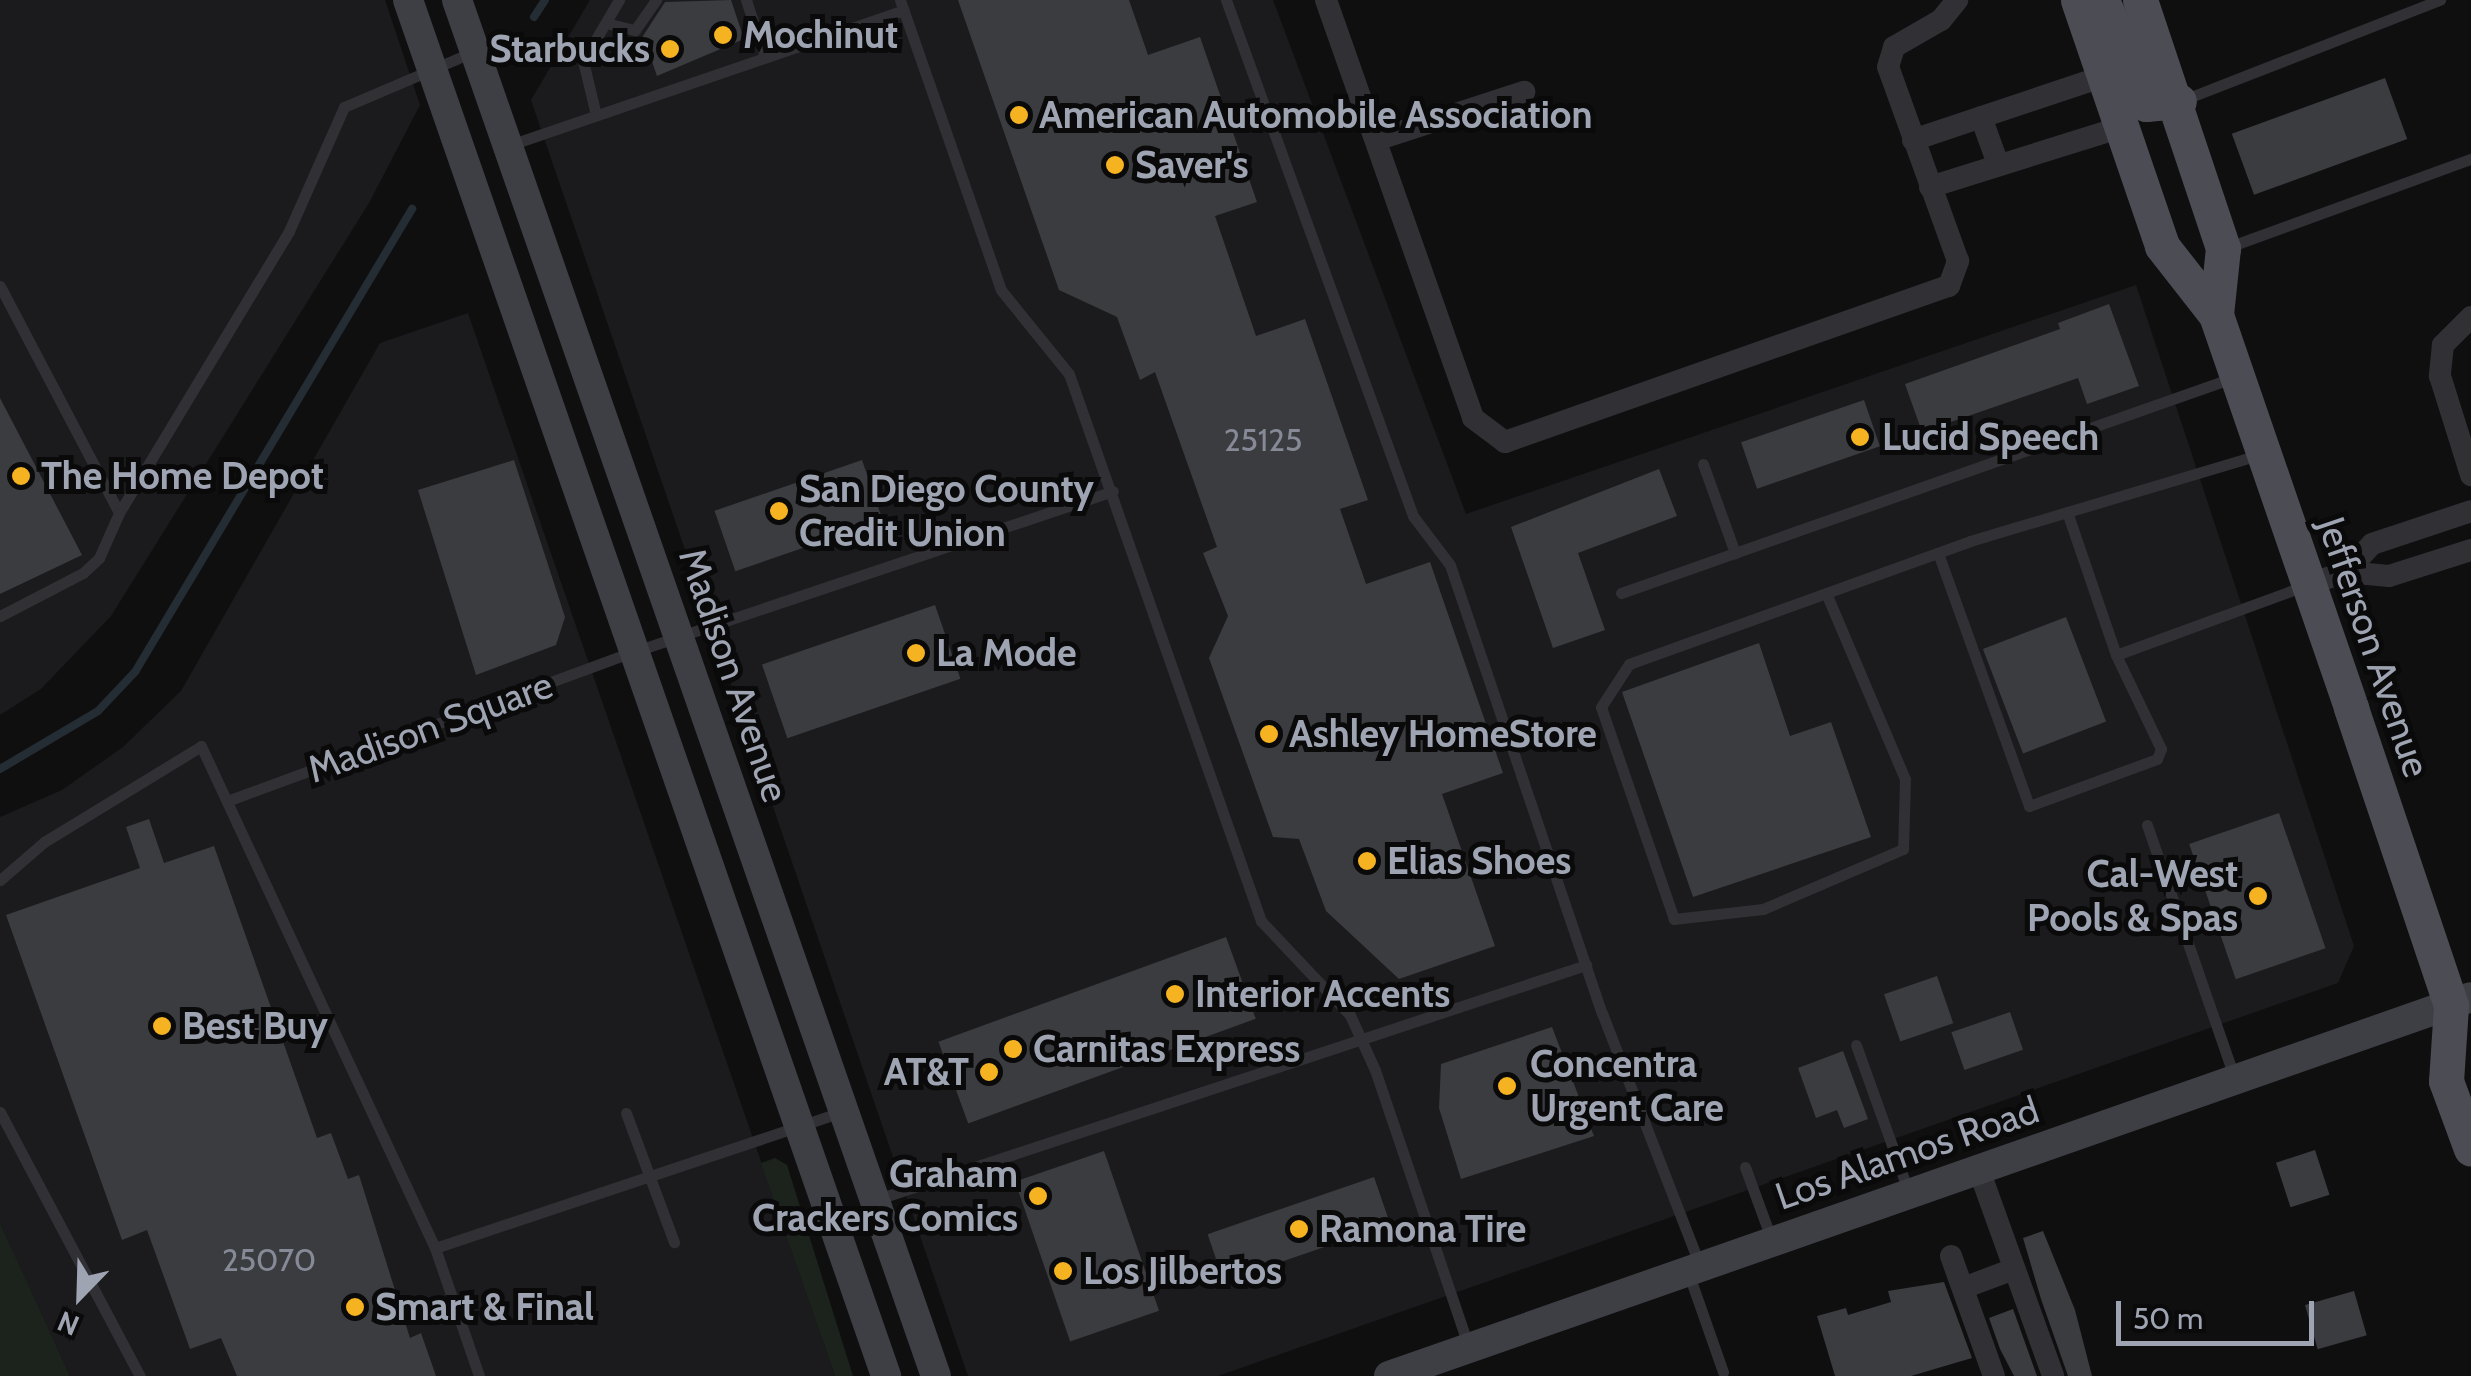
<!DOCTYPE html>
<html>
<head>
<meta charset="utf-8">
<style>
	body { margin:0 }
	#map { position:relative; width:2471px; height:1376px; overflow:hidden; background:#0f0f10; font-family:Cabin,sans-serif }
	div>[style] { position:absolute }
	.built>* { inset:0; background:#1b1b1d }
	.green>* { inset:0; background:#1b231c }
	.stream>* { height:8px; margin:-4px; padding:0 4px; transform-origin:4px; border-radius:4px; background:#252d34 }
	.building>* { inset:0; background:#3b3c40; transform-origin:0 0 }
	.lane>* { height:11px; margin:-5.5px; padding:0 5.5px; transform-origin:5.5px; border-radius:5.5px; background:#303035 }
	.street>* { height:22px; margin:-11px; padding:0 11px; transform-origin:11px; border-radius:11px; background:#303035 }
	.secondary>* { height:30px; margin:-15px; padding:0 15px; transform-origin:15px; border-radius:15px; background:#3e3f45 }
	.primary>* { height:35px; margin:-17.5px; padding:0 17.5px; transform-origin:17.5px; border-radius:17.5px; background:#4c4d54 }
	.dots>* { width:28px; height:28px; translate:-50% -50%; box-sizing:border-box; border:5px solid #0a0a0b; border-radius:50% }
	span { translate:-50% -50%; white-space:nowrap; text-align:center; line-height:1.15; -webkit-text-stroke:10px #0a0a0b; paint-order:stroke }
	.number-label { font-size:32px; color:#868a96 }
	.number-label span { -webkit-text-stroke-width:0 }
	.poi-label { font-size:38px; color:#9fa4b2; font-weight:700 }
	.left { translate:0 -50%; text-align:left }
	.right { translate:-100% -50%; text-align:right }
	.street-label { font-size:38px; color:#9fa4b2 }
	.north { position:absolute; left:30px; top:1246px; width:100px; height:100px; -webkit-text-stroke:8px #0a0a0b; paint-order:stroke; rotate:203deg; font-size:28px; font-weight:700; line-height:40px; text-align:center; color:#9fa4b2 }
	.north::after { content:''; display:block; margin:auto; width:35px; height:45px; background:#9fa4b2; clip-path:polygon(50% 0,100% 100%,50% 72%,0 100%) }
	.scale { position:absolute; left:2116px; top:1301px; width:198px; height:45px; box-sizing:border-box; border:5px solid #9fa4b2; border-top:0; padding-left:12px; font-size:30px; line-height:35px; white-space:nowrap; color:#9fa4b2; -webkit-text-stroke:8px #0a0a0b; paint-order:stroke }
</style>
</head>
<body>
<div id="map">
	<div class="built">
		<i style="clip-path:polygon(0 0,385px 0,420px 105px,369px 203px,111px 616px,41px 689px,0 715px)"></i>
		<i style="clip-path:polygon(590px 0,1273px 0,1466px 514px,2136px 285px,2354px 946px,2338px 983px,1218px 1376px,968px 1376px,531px 100px)"></i>
		<i style="clip-path:polygon(468px 313px,835px 1376px,70px 1376px,0 1223px,0 817px,62px 790px,123px 747px,181px 691px,380px 343px)"></i>
	</div>
	<div class="green">
		<i style="clip-path:polygon(775px 1158px,787px 1165px,853px 1376px,835px 1376px,761px 1163px)"></i>
		<i style="clip-path:polygon(0 1223px,24px 1275px,70px 1376px,0 1376px)"></i>
	</div>
	<div class="stream">
		<i style="left:534px;top:17px;width:20px;rotate:-57deg"></i>
		<i style="left:0;top:769px;width:114px;rotate:-30.6deg"></i>
		<i style="left:98px;top:711px;width:54px;rotate:-46.5deg"></i>
		<i style="left:135px;top:672px;width:540px;rotate:-59.11deg"></i>
	</div>
	<div class="building">
		<i style="clip-path:polygon(731px 0,744px 39px,657px 76px,643px 36px,665px 2px)"></i>
		<i style="clip-path:polygon(958px 0,1129px 0,1148px 55px,1200px 37px,1257px 202px,1215px 216px,1256px 336px,1305px 319px,1368px 500px,1340px 509px,1366px 584px,1430px 562px,1503px 773px,1442px 794px,1495px 946px,1399px 979px,1326px 911px,1299px 839px,1273px 837px,1209px 658px,1228px 616px,1203px 553px,1217px 547px,1155px 372px,1140px 380px,1117px 317px,1059px 290px)"></i>
		<i style="left:2385px;top:78px;width:65px;height:163px;rotate:70deg"></i>
		<i style="clip-path:polygon(2109px 304px,2139px 386px,2087px 404px,2078px 378px,1922px 432px,1905px 384px,2060px 329px,2058px 323px)"></i>
		<i style="clip-path:polygon(0 398px,82px 555px,0 594px)"></i>
		<i style="left:1864px;top:400px;width:49px;height:130px;rotate:71deg"></i>
		<i style="clip-path:polygon(514px 460px,565px 617px,556px 645px,476px 675px,418px 490px)"></i>
		<i style="left:862px;top:460px;width:64px;height:156px;rotate:71deg"></i>
		<i style="clip-path:polygon(1659px 469px,1677px 516px,1578px 553px,1605px 630px,1553px 648px,1511px 527px)"></i>
		<i style="left:935px;top:605px;width:78px;height:183px;rotate:71deg"></i>
		<i style="left:2066px;top:617px;width:112px;height:89px;rotate:69deg"></i>
		<i style="clip-path:polygon(1759px 643px,1790px 736px,1831px 722px,1871px 837px,1693px 897px,1622px 692px)"></i>
		<i style="left:2279px;top:813px;width:143px;height:95px;rotate:71deg"></i>
		<i style="clip-path:polygon(149px 819px,164px 863px,214px 846px,317px 1138px,331px 1133px,348px 1179px,359px 1175px,410px 1338px,421px 1333px,436px 1376px,237px 1376px,221px 1338px,190px 1349px,147px 1230px,122px 1240px,6px 915px,140px 868px,126px 827px)"></i>
		<i style="left:1226px;top:937px;width:87px;height:306px;rotate:70deg"></i>
		<i style="left:1937px;top:976px;width:50px;height:56px;rotate:71deg"></i>
		<i style="left:2010px;top:1012px;width:40px;height:62px;rotate:71deg"></i>
		<i style="clip-path:polygon(1552px 1027px,1594px 1136px,1461px 1179px,1439px 1108px,1441px 1064px)"></i>
		<i style="clip-path:polygon(1843px 1051px,1868px 1119px,1844px 1128px,1837px 1110px,1816px 1118px,1798px 1068px)"></i>
		<i style="left:2315px;top:1150px;width:47px;height:41px;rotate:72deg"></i>
		<i style="left:1104px;top:1151px;width:169px;height:94px;rotate:71deg"></i>
		<i style="left:1374px;top:1177px;width:50px;height:176px;rotate:71deg"></i>
		<i style="clip-path:polygon(2043px 1231px,2075px 1310px,2092px 1376px,2068px 1376px,2041px 1299px,2023px 1238px)"></i>
		<i style="clip-path:polygon(1944px 1282px,1972px 1358px,1911px 1376px,1835px 1376px,1817px 1316px,1846px 1308px,1848px 1315px,1891px 1302px,1888px 1291px)"></i>
		<i style="left:2354px;top:1291px;width:46px;height:51px;rotate:74deg"></i>
		<i style="clip-path:polygon(2013px 1309px,2037px 1376px,2014px 1376px,2000px 1349px,1989px 1318px)"></i>
	</div>
	<div class="lane">
		<i style="left:746px;top:0;width:60px;rotate:71.6deg"></i>
		<i style="left:900px;top:0;width:307px;rotate:70.8deg"></i>
		<i style="left:1001px;top:290px;width:108px;rotate:51deg"></i>
		<i style="left:1069px;top:374px;width:580px;rotate:70.66deg"></i>
		<i style="left:1261px;top:921px;width:129px;rotate:46.6deg"></i>
		<i style="left:1350px;top:1015px;width:60px;rotate:65.6deg"></i>
		<i style="left:1375px;top:1070px;width:289px;rotate:71.3deg"></i>
		<i style="left:1226px;top:0;width:549px;rotate:70.08deg"></i>
		<i style="left:1413px;top:516px;width:61px;rotate:52.9deg"></i>
		<i style="left:1450px;top:565px;width:473px;rotate:71.3deg"></i>
		<i style="left:1602px;top:1013px;width:271px;rotate:68.8deg"></i>
		<i style="left:606px;top:23px;width:30px;rotate:14deg"></i>
		<i style="left:635px;top:30px;width:37px;rotate:-55deg"></i>
		<i style="left:2183px;top:100px;width:276px;rotate:-21.3deg"></i>
		<i style="left:596px;top:115px;width:56px;rotate:-103.5deg"></i>
		<i style="left:583px;top:61px;width:71px;rotate:-59.5deg"></i>
		<i style="left:510px;top:145px;width:416px;rotate:-18.9deg"></i>
		<i style="left:2226px;top:248px;width:261px;rotate:-20deg"></i>
		<i style="left:0;top:286px;width:256px;rotate:62.3deg"></i>
		<i style="left:119px;top:513px;width:329px;rotate:-58.9deg"></i>
		<i style="left:289px;top:231px;width:136px;rotate:-66.1deg"></i>
		<i style="left:344px;top:107px;width:142px;rotate:-23.1deg"></i>
		<i style="left:1703px;top:464px;width:95px;rotate:70.2deg"></i>
		<i style="left:1938px;top:553px;width:269px;rotate:70.2deg"></i>
		<i style="left:2029px;top:806px;width:136px;rotate:-20.2deg"></i>
		<i style="left:2157px;top:759px;width:11px;rotate:-68deg"></i>
		<i style="left:2161px;top:749px;width:104px;rotate:-115.6deg"></i>
		<i style="left:2116px;top:655px;width:151px;rotate:-108.9deg"></i>
		<i style="left:1621px;top:593px;width:651px;rotate:-19.38deg"></i>
		<i style="left:1826px;top:593px;width:202px;rotate:67deg"></i>
		<i style="left:1905px;top:779px;width:70px;rotate:91.6deg"></i>
		<i style="left:1903px;top:849px;width:152px;rotate:156.8deg"></i>
		<i style="left:1763px;top:909px;width:90px;rotate:173.6deg"></i>
		<i style="left:1674px;top:919px;width:224px;rotate:-109deg"></i>
		<i style="left:1601px;top:707px;width:51px;rotate:-56.9deg"></i>
		<i style="left:1629px;top:664px;width:363px;rotate:-19.8deg"></i>
		<i style="left:1970px;top:541px;width:301px;rotate:-16.6deg"></i>
		<i style="left:0;top:616px;width:93px;rotate:-27.4deg"></i>
		<i style="left:83px;top:573px;width:22px;rotate:-43deg"></i>
		<i style="left:99px;top:558px;width:49px;rotate:-66deg"></i>
		<i style="left:2116px;top:655px;width:201px;rotate:-20.1deg"></i>
		<i style="left:227px;top:801px;width:432px;rotate:-20.2deg"></i>
		<i style="left:633px;top:652px;width:506px;rotate:-18.54deg"></i>
		<i style="left:2147px;top:825px;width:266px;rotate:70.9deg"></i>
		<i style="left:0;top:880px;width:58px;rotate:-40.8deg"></i>
		<i style="left:44px;top:842px;width:184px;rotate:-31.4deg"></i>
		<i style="left:201px;top:746px;width:554px;rotate:65.01deg"></i>
		<i style="left:435px;top:1248px;width:135px;rotate:71deg"></i>
		<i style="left:1856px;top:1045px;width:154px;rotate:70.3deg"></i>
		<i style="left:0;top:1112px;width:299px;rotate:62.1deg"></i>
		<i style="left:626px;top:1113px;width:138px;rotate:69.6deg"></i>
		<i style="left:1745px;top:1167px;width:76px;rotate:69.9deg"></i>
		<i style="left:878px;top:1199px;width:746px;rotate:-18.29deg"></i>
		<i style="left:435px;top:1248px;width:431px;rotate:-18.5deg"></i>
		<i style="left:1688px;top:1272px;width:106px;rotate:70.7deg"></i>
	</div>
	<div class="street">
		<i style="left:1326px;top:0;width:443px;rotate:70.6deg"></i>
		<i style="left:1473px;top:418px;width:40px;rotate:37deg"></i>
		<i style="left:1505px;top:442px;width:471px;rotate:-19.4deg"></i>
		<i style="left:1949px;top:286px;width:27px;rotate:-70deg"></i>
		<i style="left:1958px;top:261px;width:206px;rotate:-109.8deg"></i>
		<i style="left:1888px;top:67px;width:21px;rotate:-73deg"></i>
		<i style="left:1894px;top:47px;width:54px;rotate:-29.9deg"></i>
		<i style="left:1941px;top:20px;width:26px;rotate:-51deg"></i>
		<i style="left:1981px;top:117px;width:50px;rotate:70.1deg"></i>
		<i style="left:1376px;top:140px;width:156px;rotate:-18deg"></i>
		<i style="left:1913px;top:140px;width:201px;rotate:-18.5deg"></i>
		<i style="left:1930px;top:187px;width:201px;rotate:-17.4deg"></i>
		<i style="left:2471px;top:317px;width:40px;rotate:135deg"></i>
		<i style="left:2443px;top:345px;width:31px;rotate:96deg"></i>
		<i style="left:2440px;top:376px;width:104px;rotate:72.6deg"></i>
		<i style="left:2346px;top:572px;width:38px;rotate:-47deg"></i>
		<i style="left:2372px;top:544px;width:104px;rotate:-18.4deg"></i>
		<i style="left:2309px;top:584px;width:39px;rotate:-18deg"></i>
		<i style="left:2346px;top:572px;width:43px;rotate:5.3deg"></i>
		<i style="left:2389px;top:576px;width:86px;rotate:-17.6deg"></i>
		<i style="left:1979px;top:1170px;width:219px;rotate:70.2deg"></i>
		<i style="left:1951px;top:1256px;width:127px;rotate:70.3deg"></i>
		<i style="left:1963px;top:1288px;width:54px;rotate:-20.4deg"></i>
	</div>
	<div class="secondary">
		<i style="left:408px;top:0;width:1457px;rotate:70.84deg"></i>
		<i style="left:457px;top:0;width:1457px;rotate:70.81deg"></i>
		<i style="left:1389px;top:1376px;width:1146px;rotate:-19.3deg"></i>
	</div>
	<div class="primary">
		<i style="left:2078px;top:0;width:260px;rotate:71.1deg"></i>
		<i style="left:2162px;top:246px;width:88px;rotate:52deg"></i>
		<i style="left:2216px;top:315px;width:416px;rotate:71deg"></i>
		<i style="left:2351px;top:708px;width:314px;rotate:71.4deg"></i>
		<i style="left:2451px;top:1006px;width:75px;rotate:93.8deg"></i>
		<i style="left:2446px;top:1081px;width:72px;rotate:69.8deg"></i>
		<i style="left:2102px;top:0;width:113px;rotate:67.1deg"></i>
		<i style="left:2146px;top:104px;width:33px;rotate:-5deg"></i>
		<i style="left:2140px;top:0;width:262px;rotate:71.5deg"></i>
		<i style="left:2223px;top:248px;width:67px;rotate:96deg"></i>
	</div>
	<div class="dots">
		<i style="left:723px;top:35px;background:#f6b321"></i>
		<i style="left:670px;top:49px;background:#f6b321"></i>
		<i style="left:1019px;top:115px;background:#f6b321"></i>
		<i style="left:1115px;top:165px;background:#f6b321"></i>
		<i style="left:1860px;top:437px;background:#f6b321"></i>
		<i style="left:21px;top:476px;background:#f6b321"></i>
		<i style="left:779px;top:511px;background:#f6b321"></i>
		<i style="left:916px;top:653px;background:#f6b321"></i>
		<i style="left:1269px;top:734px;background:#f6b321"></i>
		<i style="left:1367px;top:861px;background:#f6b321"></i>
		<i style="left:2258px;top:896px;background:#f6b321"></i>
		<i style="left:1175px;top:994px;background:#f6b321"></i>
		<i style="left:162px;top:1026px;background:#f6b321"></i>
		<i style="left:1013px;top:1049px;background:#f6b321"></i>
		<i style="left:989px;top:1072px;background:#f6b321"></i>
		<i style="left:1507px;top:1086px;background:#f6b321"></i>
		<i style="left:1038px;top:1196px;background:#f6b321"></i>
		<i style="left:1299px;top:1229px;background:#f6b321"></i>
		<i style="left:1063px;top:1271px;background:#f6b321"></i>
		<i style="left:355px;top:1307px;background:#f6b321"></i>
	</div>
	<div class="number-label">
		<span style="left:1263px;top:440px">25125</span>
		<span style="left:269px;top:1260px">25070</span>
	</div>
	<div class="poi-label">
		<span class="left" style="left:743px;top:35px">Mochinut</span>
		<span class="right" style="left:650px;top:49px">Starbucks</span>
		<span class="left" style="left:1039px;top:115px">American Automobile Association</span>
		<span class="left" style="left:1135px;top:165px">Saver's</span>
		<span class="left" style="left:1882px;top:437px">Lucid Speech</span>
		<span class="left" style="left:41px;top:476px">The Home Depot</span>
		<span class="left" style="left:799px;top:511px">San Diego County<br>Credit Union</span>
		<span class="left" style="left:936px;top:653px">La Mode</span>
		<span class="left" style="left:1289px;top:734px">Ashley HomeStore</span>
		<span class="left" style="left:1387px;top:861px">Elias Shoes</span>
		<span class="right" style="left:2238px;top:896px">Cal-West<br>Pools &amp; Spas</span>
		<span class="left" style="left:1195px;top:994px">Interior Accents</span>
		<span class="left" style="left:182px;top:1026px">Best Buy</span>
		<span class="left" style="left:1033px;top:1049px">Carnitas Express</span>
		<span class="left" style="left:1530px;top:1086px">Concentra<br>Urgent Care</span>
		<span class="right" style="left:969px;top:1072px">AT&amp;T</span>
		<span class="right" style="left:1018px;top:1196px">Graham<br>Crackers Comics</span>
		<span class="left" style="left:1319px;top:1229px">Ramona Tire</span>
		<span class="left" style="left:1083px;top:1271px">Los Jilbertos</span>
		<span class="left" style="left:375px;top:1307px">Smart &amp; Final</span>
	</div>
	<div class="street-label">
		<span style="left:2374px;top:647px;rotate:71deg">Jefferson Avenue</span>
		<span style="left:734px;top:675px;rotate:71deg">Madison Avenue</span>
		<span style="left:430px;top:727px;rotate:-20deg">Madison Square</span>
		<span style="left:1907px;top:1153px;rotate:-19deg">Los Alamos Road</span>
	</div>
	<div class="north">N</div>
	<div class="scale">50 m</div>
</div>
</body>
</html>
